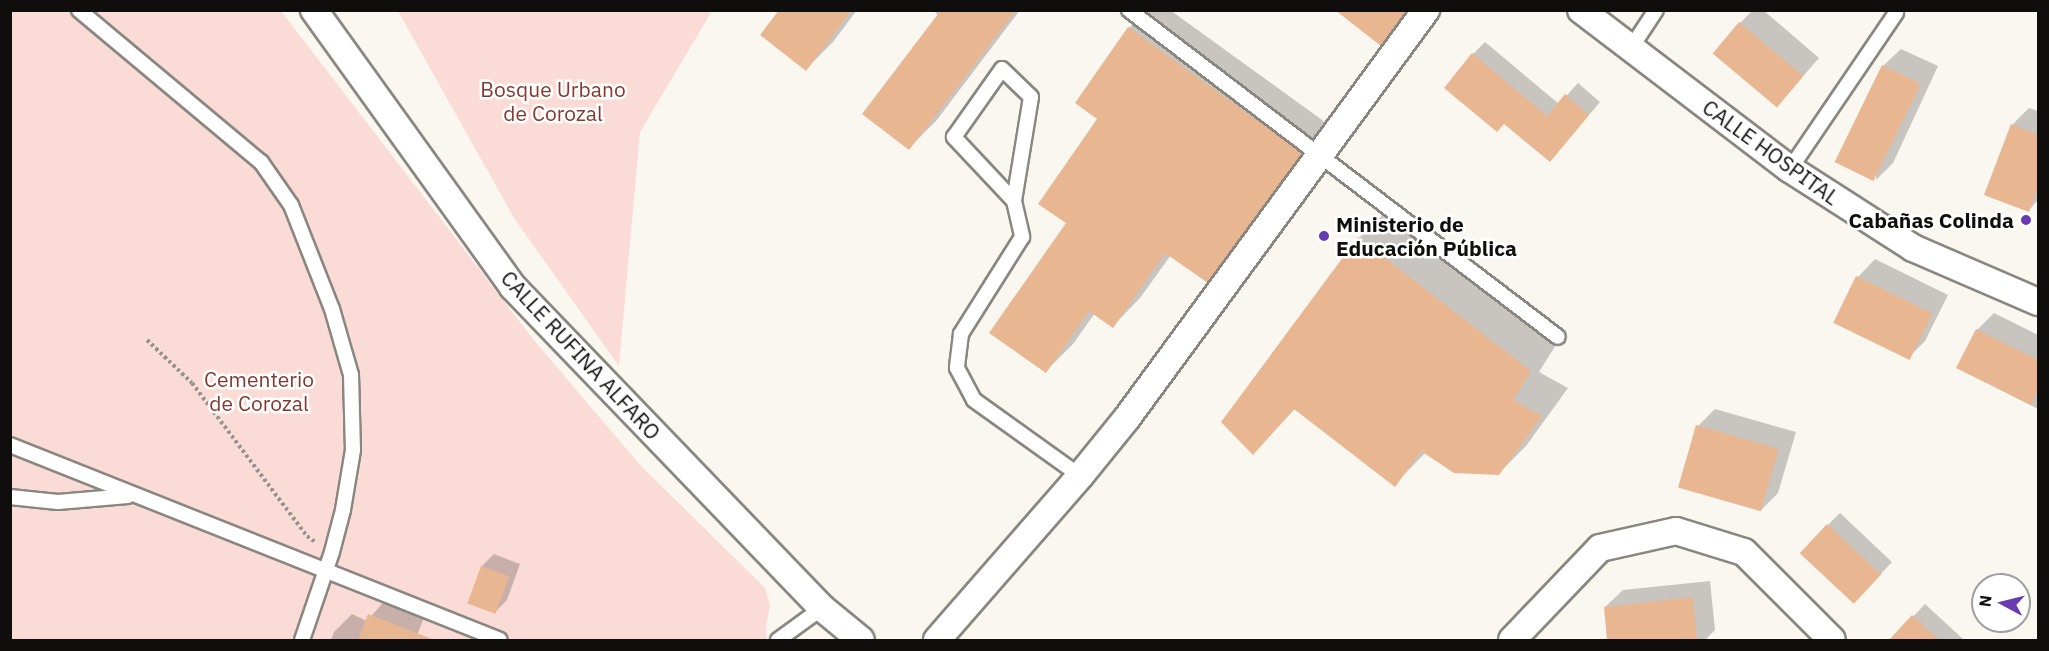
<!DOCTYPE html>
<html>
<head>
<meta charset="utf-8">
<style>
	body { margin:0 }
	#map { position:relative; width:2049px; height:651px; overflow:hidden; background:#faf7f0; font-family:"IBM Plex Sans",sans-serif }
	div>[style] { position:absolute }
	.green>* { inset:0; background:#fbdbd5 }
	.shadow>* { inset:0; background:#0003 }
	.building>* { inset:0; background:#e8b690; transform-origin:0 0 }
	.path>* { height:4px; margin-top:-2px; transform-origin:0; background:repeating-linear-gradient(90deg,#94928d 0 3px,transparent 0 6px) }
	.roads { filter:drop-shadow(2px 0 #8a8780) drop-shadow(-2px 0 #8a8780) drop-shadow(0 2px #8a8780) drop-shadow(0 -2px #8a8780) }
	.service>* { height:14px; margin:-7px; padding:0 7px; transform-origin:7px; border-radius:7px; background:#fff }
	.minor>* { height:26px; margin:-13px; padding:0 13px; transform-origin:13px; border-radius:13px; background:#fff }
	.dots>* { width:16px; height:16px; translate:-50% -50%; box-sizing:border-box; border:3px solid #fff; border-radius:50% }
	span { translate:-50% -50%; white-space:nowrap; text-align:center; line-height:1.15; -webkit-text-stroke:5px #fff; paint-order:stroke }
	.park-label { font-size:21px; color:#853830 }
	.street-label { font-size:21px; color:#0f0e0c }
	.poi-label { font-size:21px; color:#0f0e0c; font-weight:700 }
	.right { translate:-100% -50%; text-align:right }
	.left { translate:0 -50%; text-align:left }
	.frame { position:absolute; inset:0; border:12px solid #0f0e0c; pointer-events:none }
	.north { position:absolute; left:1971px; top:573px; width:60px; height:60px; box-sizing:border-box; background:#fff; border:2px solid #9f9f9e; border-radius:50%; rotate:277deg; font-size:16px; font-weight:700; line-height:24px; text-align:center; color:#0f0e0c }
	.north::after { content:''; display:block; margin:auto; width:21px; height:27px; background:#693ab1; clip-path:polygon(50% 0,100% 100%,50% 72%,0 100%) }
</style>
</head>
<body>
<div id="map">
	<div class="green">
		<i style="clip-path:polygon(10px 11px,281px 11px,533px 339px,640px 465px,765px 588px,770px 605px,766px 628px,767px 640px,11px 640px)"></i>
		<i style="clip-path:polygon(398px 11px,712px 11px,640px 132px,619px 366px,514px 218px)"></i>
	</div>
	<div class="shadow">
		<i style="clip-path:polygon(781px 10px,857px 10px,833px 42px,806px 69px)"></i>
		<i style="clip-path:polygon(933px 10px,1020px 10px,936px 121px,909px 148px,939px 16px)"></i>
		<i style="clip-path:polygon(1147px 10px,1170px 10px,1329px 125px,1235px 253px,1208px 281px,1171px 255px,1140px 298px,1113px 326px,1095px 313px,1073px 344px,1046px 371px,1068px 223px,1129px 28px)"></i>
		<i style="clip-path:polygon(1337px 10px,1412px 10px,1381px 44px)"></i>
		<i style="clip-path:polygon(1753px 10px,1763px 10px,1819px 58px,1777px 106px,1740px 23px)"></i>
		<i style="clip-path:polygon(1485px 42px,1559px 104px,1578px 83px,1600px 102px,1561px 148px,1504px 122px,1473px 54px)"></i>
		<i style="clip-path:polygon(1901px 49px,1938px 66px,1893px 163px,1876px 180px,1883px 66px)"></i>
		<i style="clip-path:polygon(2029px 108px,2038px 111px,2038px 200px,2029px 210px,2012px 125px)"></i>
		<i style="clip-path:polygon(1387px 211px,1557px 343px,1539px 372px,1568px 388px,1526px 446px,1498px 474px,1425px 453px,1394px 485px,1295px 409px,1253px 453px,1359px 238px)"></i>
		<i style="clip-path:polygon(1875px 259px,1948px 295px,1925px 341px,1908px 358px,1835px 322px,1858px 277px)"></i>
		<i style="clip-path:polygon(1994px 313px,2038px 335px,2038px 409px,1958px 368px,1977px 330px)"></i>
		<i style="clip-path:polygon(1715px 409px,1796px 432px,1778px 493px,1761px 510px,1698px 426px)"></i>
		<i style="clip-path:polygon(1840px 513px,1892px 562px,1866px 590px,1828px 525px)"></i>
		<i style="clip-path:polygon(494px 554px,520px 564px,507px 600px,495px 612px,482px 566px)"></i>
		<i style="clip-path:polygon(1710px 581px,1715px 630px,1705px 640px,1608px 640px,1605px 607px,1623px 590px)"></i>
		<i style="clip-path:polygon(387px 598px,426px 613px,415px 640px,331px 640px,334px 632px,352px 614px,367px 621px)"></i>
		<i style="clip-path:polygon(1925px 604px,1964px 640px,1891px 640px)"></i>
	</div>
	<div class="building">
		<i style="clip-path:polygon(779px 10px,852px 10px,806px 71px,760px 35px)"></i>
		<i style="clip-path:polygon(941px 10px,1016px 10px,909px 150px,862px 114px)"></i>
		<i style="clip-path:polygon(1335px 10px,1407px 10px,1381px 46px)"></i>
		<i style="left:1739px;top:22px;width:84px;height:41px;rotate:40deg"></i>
		<i style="clip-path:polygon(1128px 27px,1302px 153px,1208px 283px,1165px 253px,1113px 328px,1089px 311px,1046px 373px,989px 333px,1066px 223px,1038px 204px,1097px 119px,1075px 103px)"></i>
		<i style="clip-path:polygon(1472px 53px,1547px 116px,1565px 94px,1589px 115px,1550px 162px,1504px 124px,1497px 132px,1444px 88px)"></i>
		<i style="left:1882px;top:65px;width:43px;height:108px;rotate:26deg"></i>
		<i style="clip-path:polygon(2011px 124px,2038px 135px,2038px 187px,2029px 212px,1984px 195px)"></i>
		<i style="clip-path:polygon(1358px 237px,1531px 371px,1513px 400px,1542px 416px,1499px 475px,1454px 473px,1421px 451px,1395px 487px,1294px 409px,1253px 455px,1221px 422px)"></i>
		<i style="left:1856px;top:276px;width:85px;height:52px;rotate:26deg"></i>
		<i style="clip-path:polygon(1976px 329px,2038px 360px,2038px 389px,2031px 405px,1956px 368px)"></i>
		<i style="left:1696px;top:425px;width:86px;height:65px;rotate:16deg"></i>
		<i style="left:1827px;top:524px;width:74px;height:40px;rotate:43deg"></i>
		<i style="left:481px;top:566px;width:30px;height:40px;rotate:20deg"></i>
		<i style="clip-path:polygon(1693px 597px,1697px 640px,1607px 640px,1604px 607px)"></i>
		<i style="clip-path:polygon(368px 614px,432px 639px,431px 640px,358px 640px)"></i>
		<i style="clip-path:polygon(1912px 615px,1939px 640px,1889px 640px)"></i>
	</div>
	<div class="path">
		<i style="left:147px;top:340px;width:62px;rotate:43.7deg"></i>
		<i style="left:192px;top:383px;width:191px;rotate:53.1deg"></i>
		<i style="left:307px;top:536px;width:9px;rotate:36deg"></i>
	</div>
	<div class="roads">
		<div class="service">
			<i style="left:79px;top:10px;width:237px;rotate:39.9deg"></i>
			<i style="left:261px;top:162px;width:52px;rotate:55.1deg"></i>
			<i style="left:291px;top:205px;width:112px;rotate:68.5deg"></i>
			<i style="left:332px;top:309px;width:69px;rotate:73.9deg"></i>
			<i style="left:351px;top:375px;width:75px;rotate:88.5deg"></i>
			<i style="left:353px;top:450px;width:61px;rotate:99.5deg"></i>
			<i style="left:343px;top:510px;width:43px;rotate:104.7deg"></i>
			<i style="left:332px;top:552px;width:93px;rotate:108.8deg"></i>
			<i style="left:1129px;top:10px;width:539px;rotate:37.32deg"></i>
			<i style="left:1631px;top:48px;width:45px;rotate:-56.7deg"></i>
			<i style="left:1790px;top:169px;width:189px;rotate:-55.8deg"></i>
			<i style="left:1014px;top:201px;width:88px;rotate:-133.2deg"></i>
			<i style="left:954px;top:137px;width:83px;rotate:-54.8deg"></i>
			<i style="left:1002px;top:69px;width:40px;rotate:44deg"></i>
			<i style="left:1031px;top:97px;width:105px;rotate:99.3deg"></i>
			<i style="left:1014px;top:201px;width:37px;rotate:77deg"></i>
			<i style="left:1022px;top:237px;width:115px;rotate:122.2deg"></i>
			<i style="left:961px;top:334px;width:34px;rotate:97deg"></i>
			<i style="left:957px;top:368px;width:36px;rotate:62deg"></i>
			<i style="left:974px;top:400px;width:130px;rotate:35.6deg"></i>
			<i style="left:10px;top:445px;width:527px;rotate:21.7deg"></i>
			<i style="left:10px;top:497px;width:48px;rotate:5.9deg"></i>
			<i style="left:58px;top:502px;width:70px;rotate:-4.9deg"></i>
			<i style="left:778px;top:640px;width:54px;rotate:-36deg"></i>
		</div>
		<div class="minor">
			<i style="left:314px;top:10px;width:341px;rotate:54.3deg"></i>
			<i style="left:513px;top:287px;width:446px;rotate:46.1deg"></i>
			<i style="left:822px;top:608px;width:50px;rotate:39.4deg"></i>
			<i style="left:1581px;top:10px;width:263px;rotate:37.3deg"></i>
			<i style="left:1790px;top:169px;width:146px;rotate:32.7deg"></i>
			<i style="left:1913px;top:248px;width:136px;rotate:23.4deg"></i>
			<i style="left:937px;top:640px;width:218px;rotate:-48.9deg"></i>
			<i style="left:1080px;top:476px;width:75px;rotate:-51deg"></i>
			<i style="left:1127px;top:418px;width:506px;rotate:-53.76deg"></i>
			<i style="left:1512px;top:640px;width:127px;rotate:-46.3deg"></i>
			<i style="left:1600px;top:548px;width:78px;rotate:-12.6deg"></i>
			<i style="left:1676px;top:531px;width:71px;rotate:17.2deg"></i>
			<i style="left:1744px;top:552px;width:124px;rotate:45deg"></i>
		</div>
	</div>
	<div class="dots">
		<i style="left:2026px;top:220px;background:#693ab1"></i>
		<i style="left:1324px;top:236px;background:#693ab1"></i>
	</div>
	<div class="park-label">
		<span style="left:553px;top:101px">Bosque Urbano<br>de Corozal</span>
		<span style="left:259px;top:391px">Cementerio<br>de Corozal</span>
	</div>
	<div class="street-label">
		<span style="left:1771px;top:152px;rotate:36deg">CALLE HOSPITAL</span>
		<span style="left:581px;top:355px;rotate:47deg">CALLE RUFINA ALFARO</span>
	</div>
	<div class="poi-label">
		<span class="right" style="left:2014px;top:220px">Cabañas Colinda</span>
		<span class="left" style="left:1336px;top:236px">Ministerio de<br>Educación Pública</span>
	</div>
	<div class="frame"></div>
	<div class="north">N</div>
</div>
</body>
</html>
